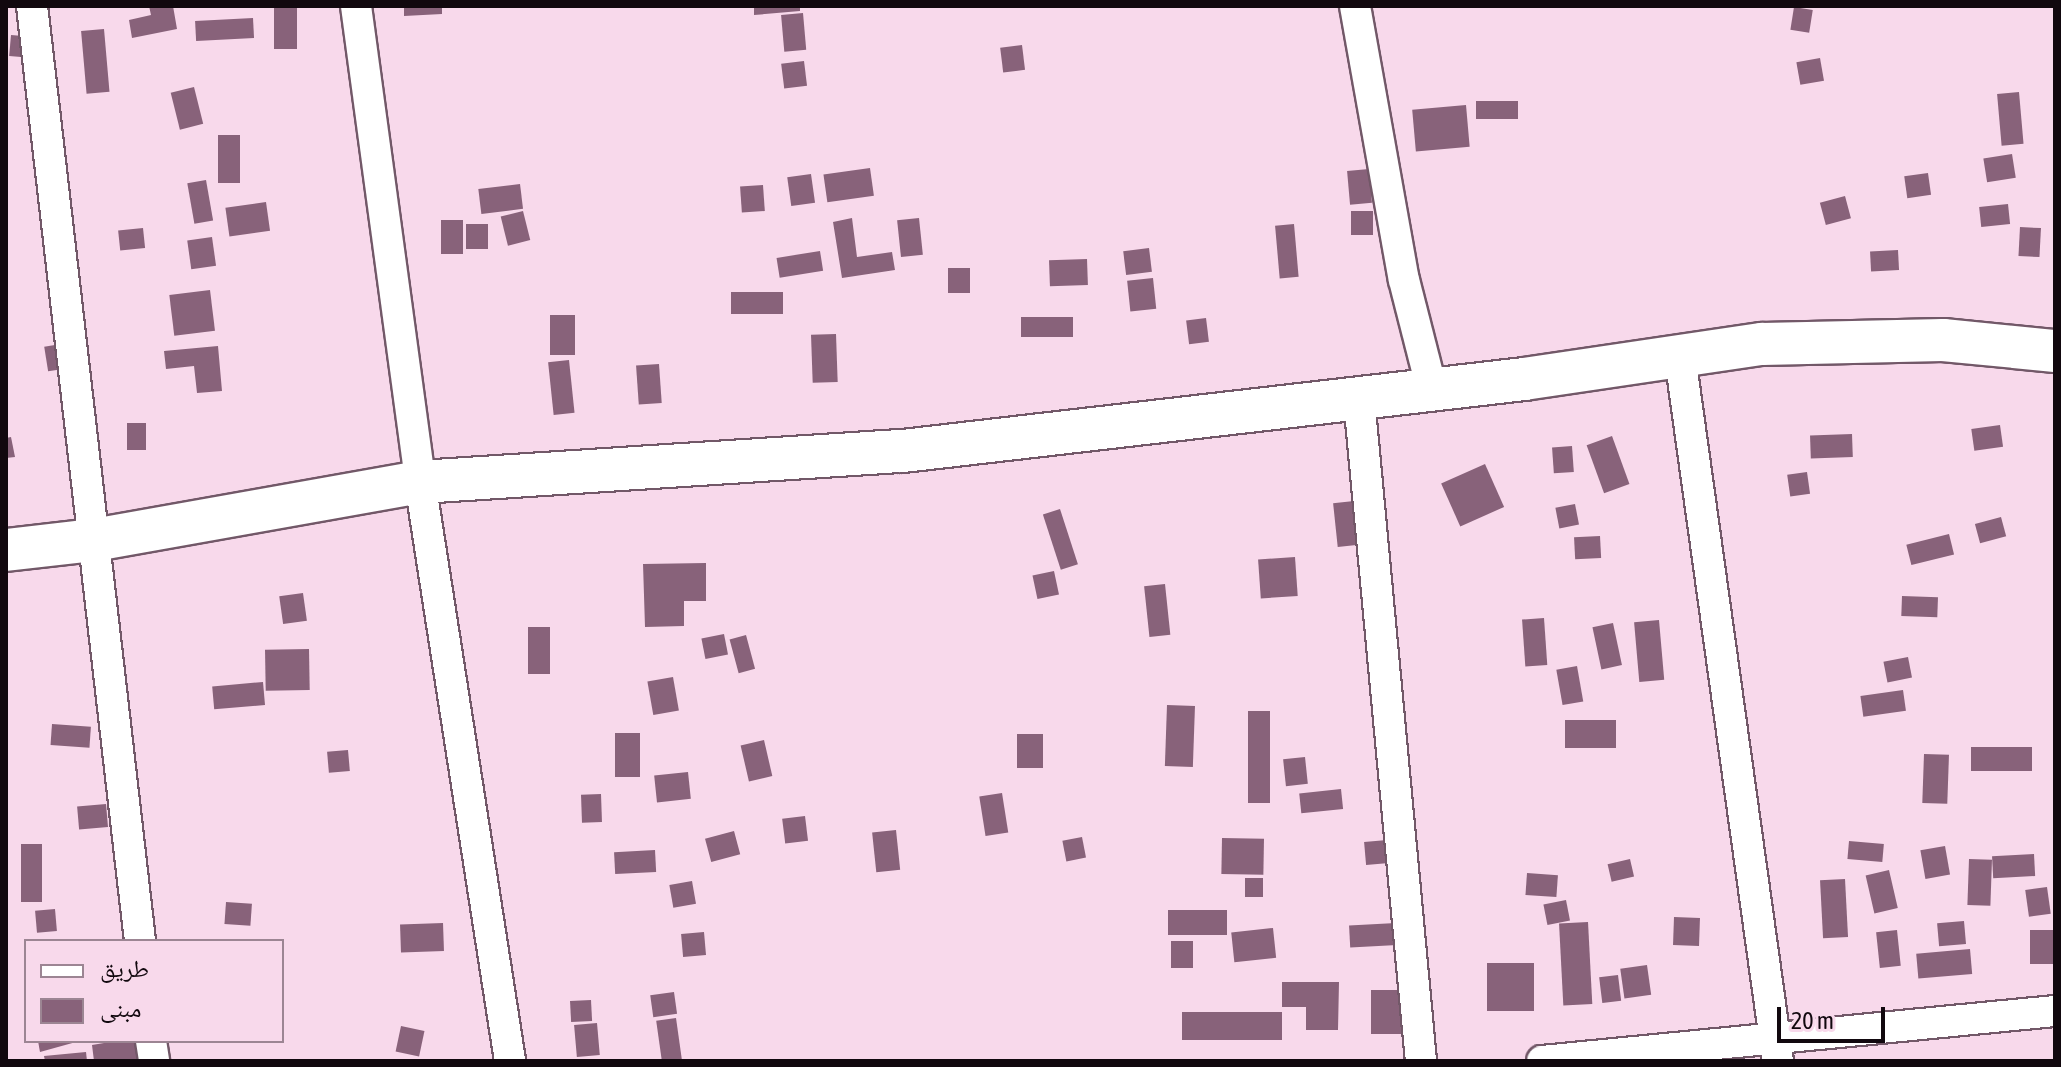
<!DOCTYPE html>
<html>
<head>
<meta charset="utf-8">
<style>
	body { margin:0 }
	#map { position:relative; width:2061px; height:1067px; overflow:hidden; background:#f8d9eb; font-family:"Asap Condensed","Noto Naskh Arabic",sans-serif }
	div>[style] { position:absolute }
	.building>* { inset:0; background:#88627a; transform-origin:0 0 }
	.roads { filter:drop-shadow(2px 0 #725868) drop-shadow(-2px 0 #725868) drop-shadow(0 2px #725868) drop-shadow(0 -2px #725868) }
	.street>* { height:30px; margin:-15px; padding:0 15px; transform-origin:15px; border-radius:15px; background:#fff }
	.secondary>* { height:42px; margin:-21px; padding:0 21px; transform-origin:21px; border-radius:21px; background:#fff }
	span { translate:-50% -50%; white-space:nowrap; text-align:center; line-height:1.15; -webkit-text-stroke:8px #f8d9eb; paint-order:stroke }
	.frame { position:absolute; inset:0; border:8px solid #11080e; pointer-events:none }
	.legend { position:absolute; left:24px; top:939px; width:260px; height:104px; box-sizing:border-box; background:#f8d9eb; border:2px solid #9c8593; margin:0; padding:10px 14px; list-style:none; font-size:24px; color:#11080e }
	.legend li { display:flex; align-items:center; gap:16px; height:40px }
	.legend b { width:40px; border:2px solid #9c8593 }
	.scale { position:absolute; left:1777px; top:1007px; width:108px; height:36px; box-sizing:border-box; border:4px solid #11080e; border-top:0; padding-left:10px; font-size:24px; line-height:28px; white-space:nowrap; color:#11080e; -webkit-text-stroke:6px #f8d9eb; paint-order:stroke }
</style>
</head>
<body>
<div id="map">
	<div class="building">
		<i style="clip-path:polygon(149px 6px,173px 6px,177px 29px,132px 38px,129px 20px,151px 15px)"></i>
		<i style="left:274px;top:6px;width:23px;height:43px"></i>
		<i style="clip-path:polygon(404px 6px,442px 6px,442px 14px,404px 16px)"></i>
		<i style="clip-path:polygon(754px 6px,800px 6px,800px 11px,754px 15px)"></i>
		<i style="left:1794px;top:7px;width:19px;height:23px;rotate:9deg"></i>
		<i style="left:803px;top:13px;width:37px;height:22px;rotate:85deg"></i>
		<i style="left:253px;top:18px;width:20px;height:58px;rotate:87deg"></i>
		<i style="left:104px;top:29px;width:63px;height:23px;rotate:85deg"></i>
		<i style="left:11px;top:35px;width:24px;height:21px;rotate:5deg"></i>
		<i style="left:1022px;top:45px;width:25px;height:22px;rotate:83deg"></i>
		<i style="left:1820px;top:58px;width:23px;height:24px;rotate:80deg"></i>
		<i style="left:804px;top:61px;width:25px;height:23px;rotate:83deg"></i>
		<i style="left:194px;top:87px;width:38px;height:24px;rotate:76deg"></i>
		<i style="left:2019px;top:92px;width:52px;height:22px;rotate:85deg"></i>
		<i style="left:1518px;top:101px;width:18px;height:42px;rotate:90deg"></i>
		<i style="left:1466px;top:105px;width:42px;height:54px;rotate:85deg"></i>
		<i style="left:218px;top:135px;width:22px;height:48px"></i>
		<i style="left:2012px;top:154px;width:24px;height:29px;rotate:81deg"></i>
		<i style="left:870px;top:168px;width:28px;height:47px;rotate:82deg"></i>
		<i style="left:1369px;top:169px;width:34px;height:22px;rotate:85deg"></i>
		<i style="left:1928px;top:173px;width:22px;height:24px;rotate:82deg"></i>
		<i style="left:811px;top:174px;width:29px;height:24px;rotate:82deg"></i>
		<i style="left:206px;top:180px;width:41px;height:19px;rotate:80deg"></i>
		<i style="left:520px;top:184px;width:25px;height:42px;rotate:83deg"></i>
		<i style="left:763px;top:185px;width:26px;height:23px;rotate:86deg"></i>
		<i style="left:1845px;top:196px;width:23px;height:26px;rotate:75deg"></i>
		<i style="left:266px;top:202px;width:29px;height:41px;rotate:82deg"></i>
		<i style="left:2008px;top:204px;width:20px;height:29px;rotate:84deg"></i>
		<i style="left:523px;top:211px;width:30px;height:23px;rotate:76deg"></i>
		<i style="left:1351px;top:211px;width:22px;height:24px"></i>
		<i style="clip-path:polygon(852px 218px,857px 257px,892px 252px,895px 270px,842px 278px,833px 222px)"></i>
		<i style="left:919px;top:218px;width:37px;height:22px;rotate:84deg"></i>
		<i style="left:463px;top:220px;width:34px;height:22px;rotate:90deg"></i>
		<i style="left:466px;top:224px;width:22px;height:25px"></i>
		<i style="left:1294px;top:224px;width:53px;height:19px;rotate:85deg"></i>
		<i style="left:2020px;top:227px;width:21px;height:29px;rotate:3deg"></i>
		<i style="left:143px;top:228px;width:20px;height:25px;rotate:84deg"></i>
		<i style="left:212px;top:237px;width:29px;height:25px;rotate:82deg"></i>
		<i style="left:1149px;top:248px;width:24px;height:26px;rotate:83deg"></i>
		<i style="left:1898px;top:250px;width:20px;height:28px;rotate:87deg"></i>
		<i style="left:820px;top:251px;width:20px;height:44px;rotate:81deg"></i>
		<i style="left:1087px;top:259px;width:26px;height:38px;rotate:88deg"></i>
		<i style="left:948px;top:268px;width:22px;height:25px"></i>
		<i style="left:1153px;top:278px;width:31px;height:26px;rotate:84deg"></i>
		<i style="left:210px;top:290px;width:41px;height:41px;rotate:83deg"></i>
		<i style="left:731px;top:292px;width:52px;height:22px"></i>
		<i style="left:575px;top:315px;width:40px;height:25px;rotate:90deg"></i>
		<i style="left:1073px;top:317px;width:20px;height:52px;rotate:90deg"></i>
		<i style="left:1206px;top:318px;width:24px;height:20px;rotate:83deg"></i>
		<i style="left:836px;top:334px;width:48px;height:25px;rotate:88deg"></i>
		<i style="left:61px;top:344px;width:25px;height:17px;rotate:81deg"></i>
		<i style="clip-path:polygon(218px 346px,222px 391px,197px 393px,194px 366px,166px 369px,164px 351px)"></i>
		<i style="left:569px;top:360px;width:53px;height:21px;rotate:84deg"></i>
		<i style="left:659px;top:364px;width:39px;height:23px;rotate:86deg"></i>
		<i style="left:146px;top:423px;width:27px;height:19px;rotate:90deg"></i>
		<i style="left:2000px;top:425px;width:22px;height:29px;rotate:82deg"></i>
		<i style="left:1852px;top:434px;width:23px;height:42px;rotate:88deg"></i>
		<i style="left:1612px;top:436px;width:51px;height:27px;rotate:70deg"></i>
		<i style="clip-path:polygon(11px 437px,15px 457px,6px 458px,6px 438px)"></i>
		<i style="left:1572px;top:446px;width:26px;height:20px;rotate:86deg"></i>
		<i style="left:1485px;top:464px;width:47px;height:48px;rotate:66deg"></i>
		<i style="left:1807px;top:472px;width:22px;height:20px;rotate:82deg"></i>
		<i style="left:1354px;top:501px;width:44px;height:21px;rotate:84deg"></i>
		<i style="left:1575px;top:504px;width:21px;height:20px;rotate:79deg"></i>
		<i style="left:1060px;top:509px;width:58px;height:18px;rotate:72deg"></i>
		<i style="left:2001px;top:517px;width:20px;height:27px;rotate:75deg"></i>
		<i style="left:1949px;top:534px;width:21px;height:44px;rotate:76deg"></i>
		<i style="left:1600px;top:536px;width:22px;height:26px;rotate:87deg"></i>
		<i style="left:1295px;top:557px;width:39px;height:37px;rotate:86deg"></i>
		<i style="clip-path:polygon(706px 563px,706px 601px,684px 601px,684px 626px,645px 627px,643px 564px)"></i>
		<i style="left:1054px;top:571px;width:24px;height:22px;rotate:78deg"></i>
		<i style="left:1165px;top:584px;width:51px;height:21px;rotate:84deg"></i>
		<i style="left:303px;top:593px;width:28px;height:24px;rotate:82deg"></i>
		<i style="left:1902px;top:596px;width:36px;height:20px;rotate:2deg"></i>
		<i style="left:1544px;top:618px;width:47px;height:22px;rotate:86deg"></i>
		<i style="left:1659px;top:620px;width:60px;height:25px;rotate:85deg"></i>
		<i style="left:1613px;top:623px;width:43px;height:21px;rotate:78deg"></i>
		<i style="left:528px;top:627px;width:22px;height:47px"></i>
		<i style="left:724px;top:634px;width:21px;height:23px;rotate:79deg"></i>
		<i style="left:746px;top:635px;width:35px;height:17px;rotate:75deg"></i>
		<i style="left:309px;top:649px;width:41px;height:44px;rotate:89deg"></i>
		<i style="left:1908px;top:657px;width:21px;height:25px;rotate:79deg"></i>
		<i style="left:1577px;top:666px;width:36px;height:21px;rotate:80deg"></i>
		<i style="left:673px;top:677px;width:34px;height:26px;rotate:80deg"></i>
		<i style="left:263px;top:682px;width:23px;height:51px;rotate:85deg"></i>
		<i style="left:1903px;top:690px;width:21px;height:43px;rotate:82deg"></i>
		<i style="left:1167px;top:705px;width:28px;height:61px;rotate:2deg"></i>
		<i style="left:1248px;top:711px;width:22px;height:92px"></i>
		<i style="left:1565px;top:720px;width:51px;height:28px"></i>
		<i style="left:52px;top:724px;width:39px;height:21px;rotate:4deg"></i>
		<i style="left:640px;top:733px;width:44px;height:25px;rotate:90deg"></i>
		<i style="left:1017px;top:734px;width:26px;height:34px"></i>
		<i style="left:764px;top:740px;width:37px;height:24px;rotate:77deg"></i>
		<i style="left:2032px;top:747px;width:24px;height:61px;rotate:90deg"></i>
		<i style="left:348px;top:750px;width:21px;height:21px;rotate:85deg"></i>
		<i style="left:1924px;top:754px;width:25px;height:49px;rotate:2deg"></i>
		<i style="left:1305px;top:757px;width:27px;height:22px;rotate:84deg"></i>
		<i style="left:688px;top:772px;width:27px;height:34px;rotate:84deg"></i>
		<i style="left:1341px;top:789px;width:20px;height:42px;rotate:84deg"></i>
		<i style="left:1002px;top:793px;width:40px;height:23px;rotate:81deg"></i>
		<i style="left:601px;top:794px;width:28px;height:20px;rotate:88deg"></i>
		<i style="left:106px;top:804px;width:23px;height:29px;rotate:85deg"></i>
		<i style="left:805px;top:816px;width:25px;height:23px;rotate:83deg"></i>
		<i style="left:896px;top:830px;width:40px;height:24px;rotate:84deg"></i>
		<i style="left:734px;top:831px;width:24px;height:30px;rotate:75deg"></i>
		<i style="left:1082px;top:837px;width:21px;height:20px;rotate:79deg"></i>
		<i style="left:1222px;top:838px;width:42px;height:36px;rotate:1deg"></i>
		<i style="left:1387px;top:840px;width:23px;height:23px;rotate:85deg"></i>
		<i style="left:1849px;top:841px;width:35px;height:18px;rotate:5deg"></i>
		<i style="left:42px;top:844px;width:58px;height:21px;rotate:90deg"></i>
		<i style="left:1945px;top:846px;width:29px;height:25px;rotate:80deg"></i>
		<i style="left:655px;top:850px;width:22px;height:41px;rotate:87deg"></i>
		<i style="left:2034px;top:854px;width:22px;height:42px;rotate:87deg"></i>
		<i style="left:1630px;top:859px;width:18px;height:23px;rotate:77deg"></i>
		<i style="left:1969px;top:859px;width:23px;height:46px;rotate:2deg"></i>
		<i style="left:1889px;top:870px;width:39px;height:24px;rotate:77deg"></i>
		<i style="left:1527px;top:873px;width:31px;height:22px;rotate:4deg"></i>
		<i style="left:1245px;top:878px;width:18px;height:19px"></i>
		<i style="left:1845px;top:879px;width:58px;height:25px;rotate:87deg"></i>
		<i style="left:692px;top:881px;width:23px;height:23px;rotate:80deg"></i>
		<i style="left:2047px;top:887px;width:27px;height:22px;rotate:82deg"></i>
		<i style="left:1566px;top:900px;width:21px;height:23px;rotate:79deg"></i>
		<i style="left:226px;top:902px;width:26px;height:22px;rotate:4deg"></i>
		<i style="left:55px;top:909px;width:22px;height:20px;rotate:85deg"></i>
		<i style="left:1168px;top:910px;width:59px;height:25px"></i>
		<i style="left:1674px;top:917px;width:26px;height:28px;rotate:2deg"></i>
		<i style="left:1964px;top:921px;width:23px;height:27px;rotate:85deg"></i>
		<i style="left:1588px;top:922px;width:82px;height:29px;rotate:87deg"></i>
		<i style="left:443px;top:923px;width:28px;height:43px;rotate:88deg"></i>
		<i style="left:1396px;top:923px;width:22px;height:47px;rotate:87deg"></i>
		<i style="left:1273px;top:928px;width:30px;height:42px;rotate:84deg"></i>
		<i style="left:1897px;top:930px;width:36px;height:21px;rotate:84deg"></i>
		<i style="left:2030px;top:930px;width:24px;height:34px"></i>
		<i style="left:704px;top:932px;width:23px;height:23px;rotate:85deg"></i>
		<i style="left:1171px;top:941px;width:22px;height:27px"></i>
		<i style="left:1970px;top:949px;width:25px;height:54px;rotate:85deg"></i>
		<i style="left:1534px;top:963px;width:48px;height:47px;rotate:90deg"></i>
		<i style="left:1647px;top:965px;width:30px;height:27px;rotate:82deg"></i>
		<i style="left:1618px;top:975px;width:26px;height:19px;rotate:83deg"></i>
		<i style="clip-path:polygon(1282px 982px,1339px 982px,1338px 1030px,1306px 1030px,1306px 1007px,1282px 1007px)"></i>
		<i style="left:1371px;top:990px;width:36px;height:44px"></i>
		<i style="left:674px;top:992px;width:22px;height:24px;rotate:82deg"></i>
		<i style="left:591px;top:1000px;width:21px;height:21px;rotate:87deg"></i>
		<i style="left:1182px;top:1012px;width:100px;height:28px"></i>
		<i style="left:676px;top:1018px;width:43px;height:20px;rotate:82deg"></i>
		<i style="left:597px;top:1023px;width:32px;height:23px;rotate:85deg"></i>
		<i style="left:401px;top:1026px;width:24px;height:26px;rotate:12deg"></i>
		<i style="clip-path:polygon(38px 1041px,76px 1041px,76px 1042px,40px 1052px)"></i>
		<i style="clip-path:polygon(116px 1041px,141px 1041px,144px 1059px,94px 1061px,92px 1045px)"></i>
		<i style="clip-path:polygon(86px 1052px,87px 1061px,45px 1061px,44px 1056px)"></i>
	</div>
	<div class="roads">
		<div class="street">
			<i style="left:32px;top:6px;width:941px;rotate:83.41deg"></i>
			<i style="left:356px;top:6px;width:480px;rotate:82.3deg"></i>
			<i style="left:420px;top:482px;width:586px;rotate:81.16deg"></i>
			<i style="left:1355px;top:6px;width:278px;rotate:79.9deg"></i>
			<i style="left:1404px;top:280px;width:114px;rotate:75.7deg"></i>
			<i style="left:1680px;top:357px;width:711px;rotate:82.08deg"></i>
			<i style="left:1359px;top:399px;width:665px;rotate:84.65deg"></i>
			<i style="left:151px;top:1041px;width:20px;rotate:81deg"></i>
			<i style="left:1542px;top:1061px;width:515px;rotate:-5.57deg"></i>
		</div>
		<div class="secondary">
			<i style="left:6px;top:550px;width:89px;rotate:-6.5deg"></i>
			<i style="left:94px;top:540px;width:331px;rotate:-10.1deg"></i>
			<i style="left:420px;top:482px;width:484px;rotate:-3.7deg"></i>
			<i style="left:903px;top:451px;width:625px;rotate:-6.61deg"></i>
			<i style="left:1524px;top:379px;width:241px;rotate:-8.4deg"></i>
			<i style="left:1762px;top:344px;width:181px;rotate:-1.3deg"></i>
			<i style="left:1943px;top:340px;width:113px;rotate:5.6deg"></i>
		</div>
	</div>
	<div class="frame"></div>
	<ul class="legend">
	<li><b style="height:10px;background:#fff"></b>طريق</li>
	<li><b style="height:22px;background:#88627a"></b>مبنى</li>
	</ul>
	<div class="scale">20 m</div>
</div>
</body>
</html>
